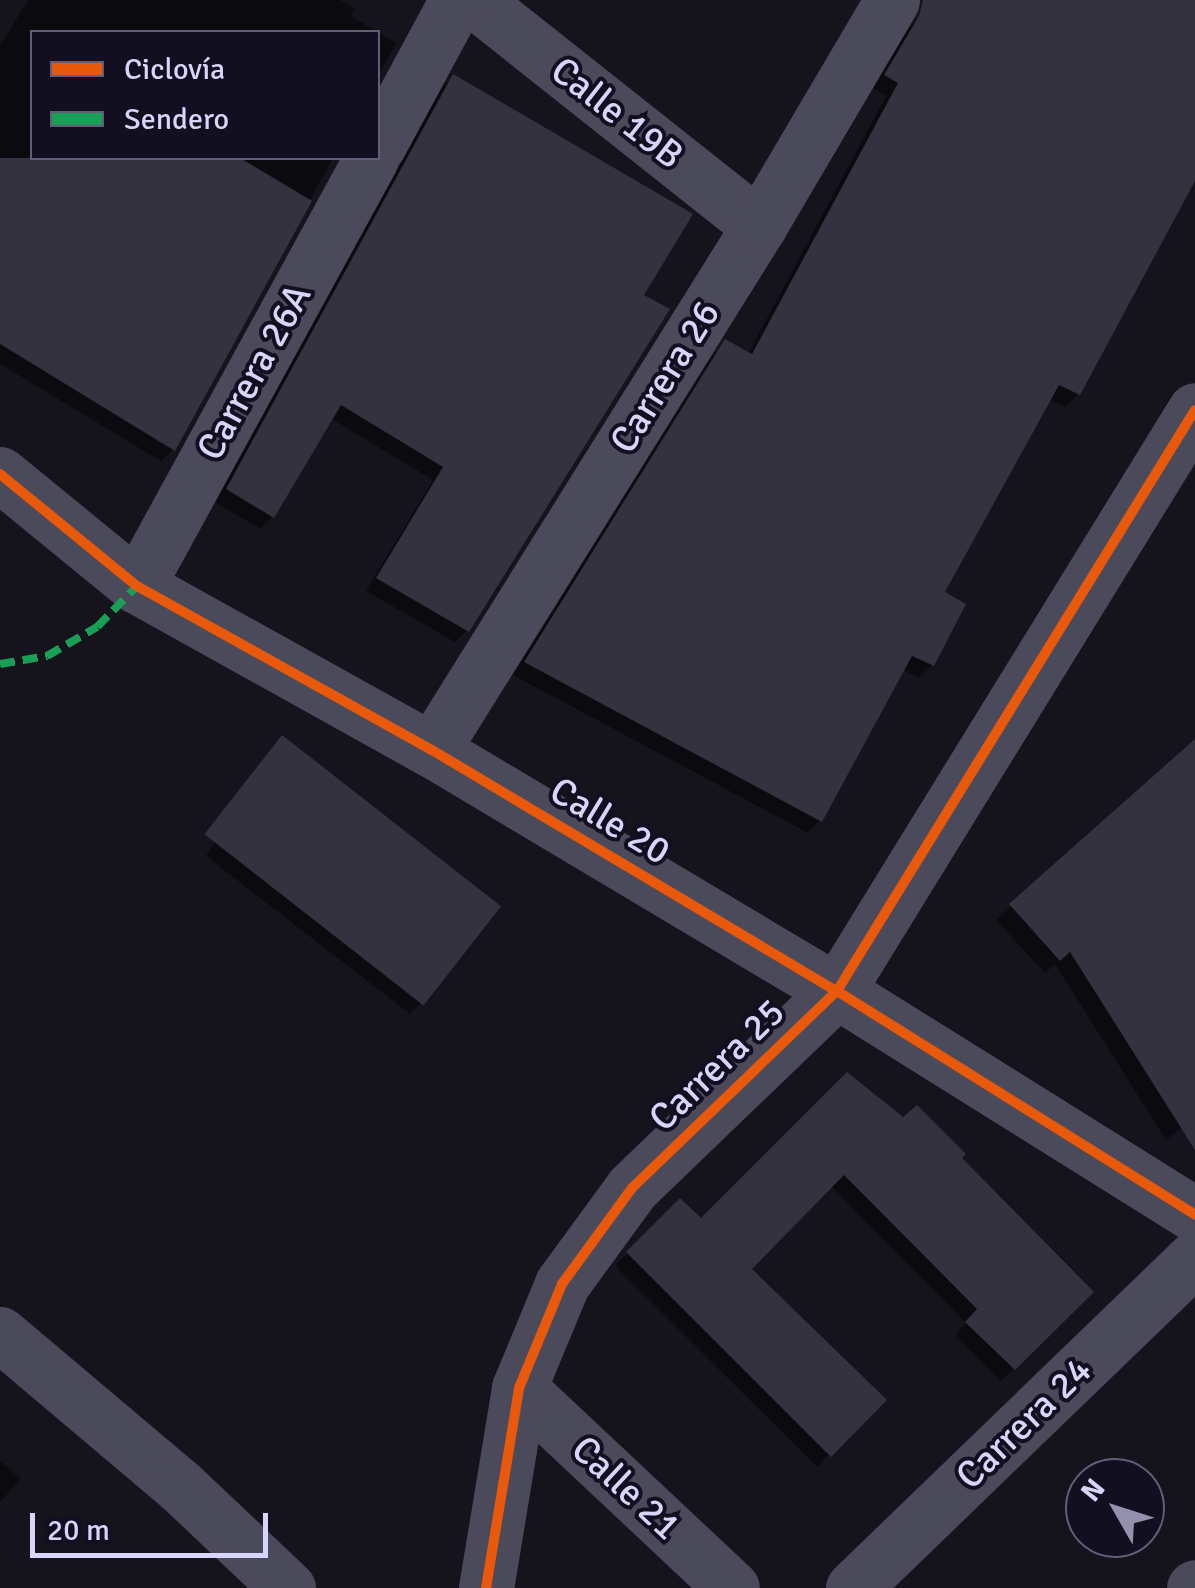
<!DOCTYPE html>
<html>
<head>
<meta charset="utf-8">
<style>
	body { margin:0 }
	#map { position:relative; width:1195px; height:1588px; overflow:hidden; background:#15141c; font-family:Signika,sans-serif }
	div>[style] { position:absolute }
	.shadow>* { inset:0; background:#0007 }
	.building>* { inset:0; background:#33323e; transform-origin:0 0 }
	.minor>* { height:55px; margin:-27.5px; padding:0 27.5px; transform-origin:27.5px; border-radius:27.5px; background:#4b4a5b }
	.quiet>* { height:8px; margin-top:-4px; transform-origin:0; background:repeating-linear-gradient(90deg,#1a9f57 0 15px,transparent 0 23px) }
	.cycleway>* { height:10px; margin:-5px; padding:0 5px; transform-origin:5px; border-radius:5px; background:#e8590c }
	span { translate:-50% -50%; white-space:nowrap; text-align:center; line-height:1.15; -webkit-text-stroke:8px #121020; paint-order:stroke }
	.street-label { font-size:38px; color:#d7d5f9 }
	.legend { position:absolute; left:30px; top:30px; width:350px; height:130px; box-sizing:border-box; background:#121020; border:2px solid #615f77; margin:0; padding:12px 18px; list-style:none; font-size:30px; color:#d7d5f9 }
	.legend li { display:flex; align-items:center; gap:20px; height:50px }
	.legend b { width:50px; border:2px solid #615f77 }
	.north { position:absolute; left:1065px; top:1458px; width:100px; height:100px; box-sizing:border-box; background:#121020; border:2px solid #615f77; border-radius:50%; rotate:309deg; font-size:28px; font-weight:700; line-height:40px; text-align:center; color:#d7d5f9 }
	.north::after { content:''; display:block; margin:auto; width:35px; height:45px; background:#9391ac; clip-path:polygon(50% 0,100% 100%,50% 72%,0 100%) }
	.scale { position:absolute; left:30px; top:1513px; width:238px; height:45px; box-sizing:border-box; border:5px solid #d7d5f9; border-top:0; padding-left:12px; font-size:30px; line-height:35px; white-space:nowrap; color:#d7d5f9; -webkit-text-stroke:8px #121020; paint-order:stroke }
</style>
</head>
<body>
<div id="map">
	<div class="shadow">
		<i style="clip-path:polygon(28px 0,340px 0,355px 9px,351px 16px,396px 43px,378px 76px,378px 32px,32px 32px,32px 158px,333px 158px,173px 449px,161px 461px,0 364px,0 46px)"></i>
		<i style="clip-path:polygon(939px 0,1195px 0,1195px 177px,1078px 394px,1065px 407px,1048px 399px,942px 593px,932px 665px,919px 678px,902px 669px,820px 820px,808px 833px,513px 675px,713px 355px,726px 342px,748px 354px,886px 96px,873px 88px,907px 30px)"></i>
		<i style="clip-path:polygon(453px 77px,641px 296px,467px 630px,455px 642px,366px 591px,433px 480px,330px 418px,272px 517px,260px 529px,215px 502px,441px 89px)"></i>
		<i style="clip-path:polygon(282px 739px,422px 1002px,410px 1014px,206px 856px,270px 751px)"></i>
		<i style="clip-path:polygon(1195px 741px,1195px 1137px,1185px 1125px,1166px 1140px,1055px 964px,1045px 973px,996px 920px)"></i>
		<i style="clip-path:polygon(847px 1075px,958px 1158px,1090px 1292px,1001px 1381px,955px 1336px,966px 1323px,831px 1186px,749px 1269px,883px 1400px,817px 1467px,615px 1266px,680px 1201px,701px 1222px)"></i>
		<i style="clip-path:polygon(0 1461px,21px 1479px,0 1502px)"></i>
	</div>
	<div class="building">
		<i style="clip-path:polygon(923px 0,1195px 0,1195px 181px,1080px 395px,1059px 385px,945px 592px,966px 604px,934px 666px,912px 656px,822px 822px,524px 662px,725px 339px,752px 354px,898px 83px,884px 75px,919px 16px)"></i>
		<i style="clip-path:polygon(453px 74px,693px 214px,644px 295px,670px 309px,469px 632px,376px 578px,443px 467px,341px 405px,274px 518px,226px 489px)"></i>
		<i style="clip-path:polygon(0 158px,240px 158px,312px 201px,175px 451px,0 344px)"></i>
		<i style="left:282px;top:735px;width:278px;height:126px;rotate:38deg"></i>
		<i style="clip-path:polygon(1195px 739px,1195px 1150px,1070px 952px,1060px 961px,1009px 904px)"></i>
		<i style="clip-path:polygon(847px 1072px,903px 1117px,917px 1105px,966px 1154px,962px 1158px,1094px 1292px,1015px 1370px,965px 1322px,977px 1309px,844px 1175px,752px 1269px,887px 1400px,831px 1457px,626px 1252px,680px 1198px,701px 1218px)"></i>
	</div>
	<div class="minor">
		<i style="left:474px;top:0;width:364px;rotate:38.4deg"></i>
		<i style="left:378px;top:146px;width:166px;rotate:-61.6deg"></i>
		<i style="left:0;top:474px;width:177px;rotate:39.3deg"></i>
		<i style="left:137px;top:586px;width:338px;rotate:29.1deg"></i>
		<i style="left:432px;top:750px;width:471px;rotate:30.8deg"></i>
		<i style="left:837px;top:991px;width:422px;rotate:32deg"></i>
		<i style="left:137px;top:586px;width:488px;rotate:-61.3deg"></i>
		<i style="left:432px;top:750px;width:618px;rotate:-58.03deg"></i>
		<i style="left:759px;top:226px;width:262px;rotate:-59.5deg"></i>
		<i style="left:0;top:1334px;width:236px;rotate:40.2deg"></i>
		<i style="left:180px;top:1486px;width:149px;rotate:43.4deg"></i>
		<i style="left:519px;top:1388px;width:292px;rotate:43.2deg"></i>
		<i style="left:486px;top:1588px;width:203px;rotate:-80.6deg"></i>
		<i style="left:519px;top:1388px;width:113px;rotate:-67.5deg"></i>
		<i style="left:562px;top:1284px;width:119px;rotate:-53.9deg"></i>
		<i style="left:632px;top:1188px;width:284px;rotate:-43.9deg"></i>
		<i style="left:837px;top:991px;width:682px;rotate:-58.36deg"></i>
		<i style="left:853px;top:1588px;width:475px;rotate:-44deg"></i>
		<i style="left:1194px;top:1588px;width:1px;rotate:-45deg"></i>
	</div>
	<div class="quiet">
		<i style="left:0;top:664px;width:48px;rotate:-9.7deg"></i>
		<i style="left:47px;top:656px;width:58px;rotate:-30.1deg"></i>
		<i style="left:97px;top:627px;width:57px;rotate:-45.7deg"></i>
	</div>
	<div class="cycleway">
		<i style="left:0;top:474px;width:177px;rotate:39.3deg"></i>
		<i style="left:137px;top:586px;width:338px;rotate:29.1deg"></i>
		<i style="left:432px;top:750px;width:471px;rotate:30.8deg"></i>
		<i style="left:837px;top:991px;width:422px;rotate:32deg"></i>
		<i style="left:486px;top:1588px;width:203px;rotate:-80.6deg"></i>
		<i style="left:519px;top:1388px;width:113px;rotate:-67.5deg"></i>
		<i style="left:562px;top:1284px;width:119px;rotate:-53.9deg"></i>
		<i style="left:632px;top:1188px;width:284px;rotate:-43.9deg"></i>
		<i style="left:837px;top:991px;width:682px;rotate:-58.36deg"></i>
	</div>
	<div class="street-label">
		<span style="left:617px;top:113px;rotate:38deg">Calle 19B</span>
		<span style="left:254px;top:372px;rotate:-61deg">Carrera 26A</span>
		<span style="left:665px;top:377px;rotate:-58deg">Carrera 26</span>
		<span style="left:610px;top:821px;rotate:31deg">Calle 20</span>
		<span style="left:717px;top:1065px;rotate:-44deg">Carrera 25</span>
		<span style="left:1024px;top:1423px;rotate:-44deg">Carrera 24</span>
		<span style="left:626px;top:1488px;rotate:43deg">Calle 21</span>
	</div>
	<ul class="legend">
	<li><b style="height:12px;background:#e8590c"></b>Ciclovía</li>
	<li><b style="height:12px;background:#1a9f57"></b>Sendero</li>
	</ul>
	<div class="north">N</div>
	<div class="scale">20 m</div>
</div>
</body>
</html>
